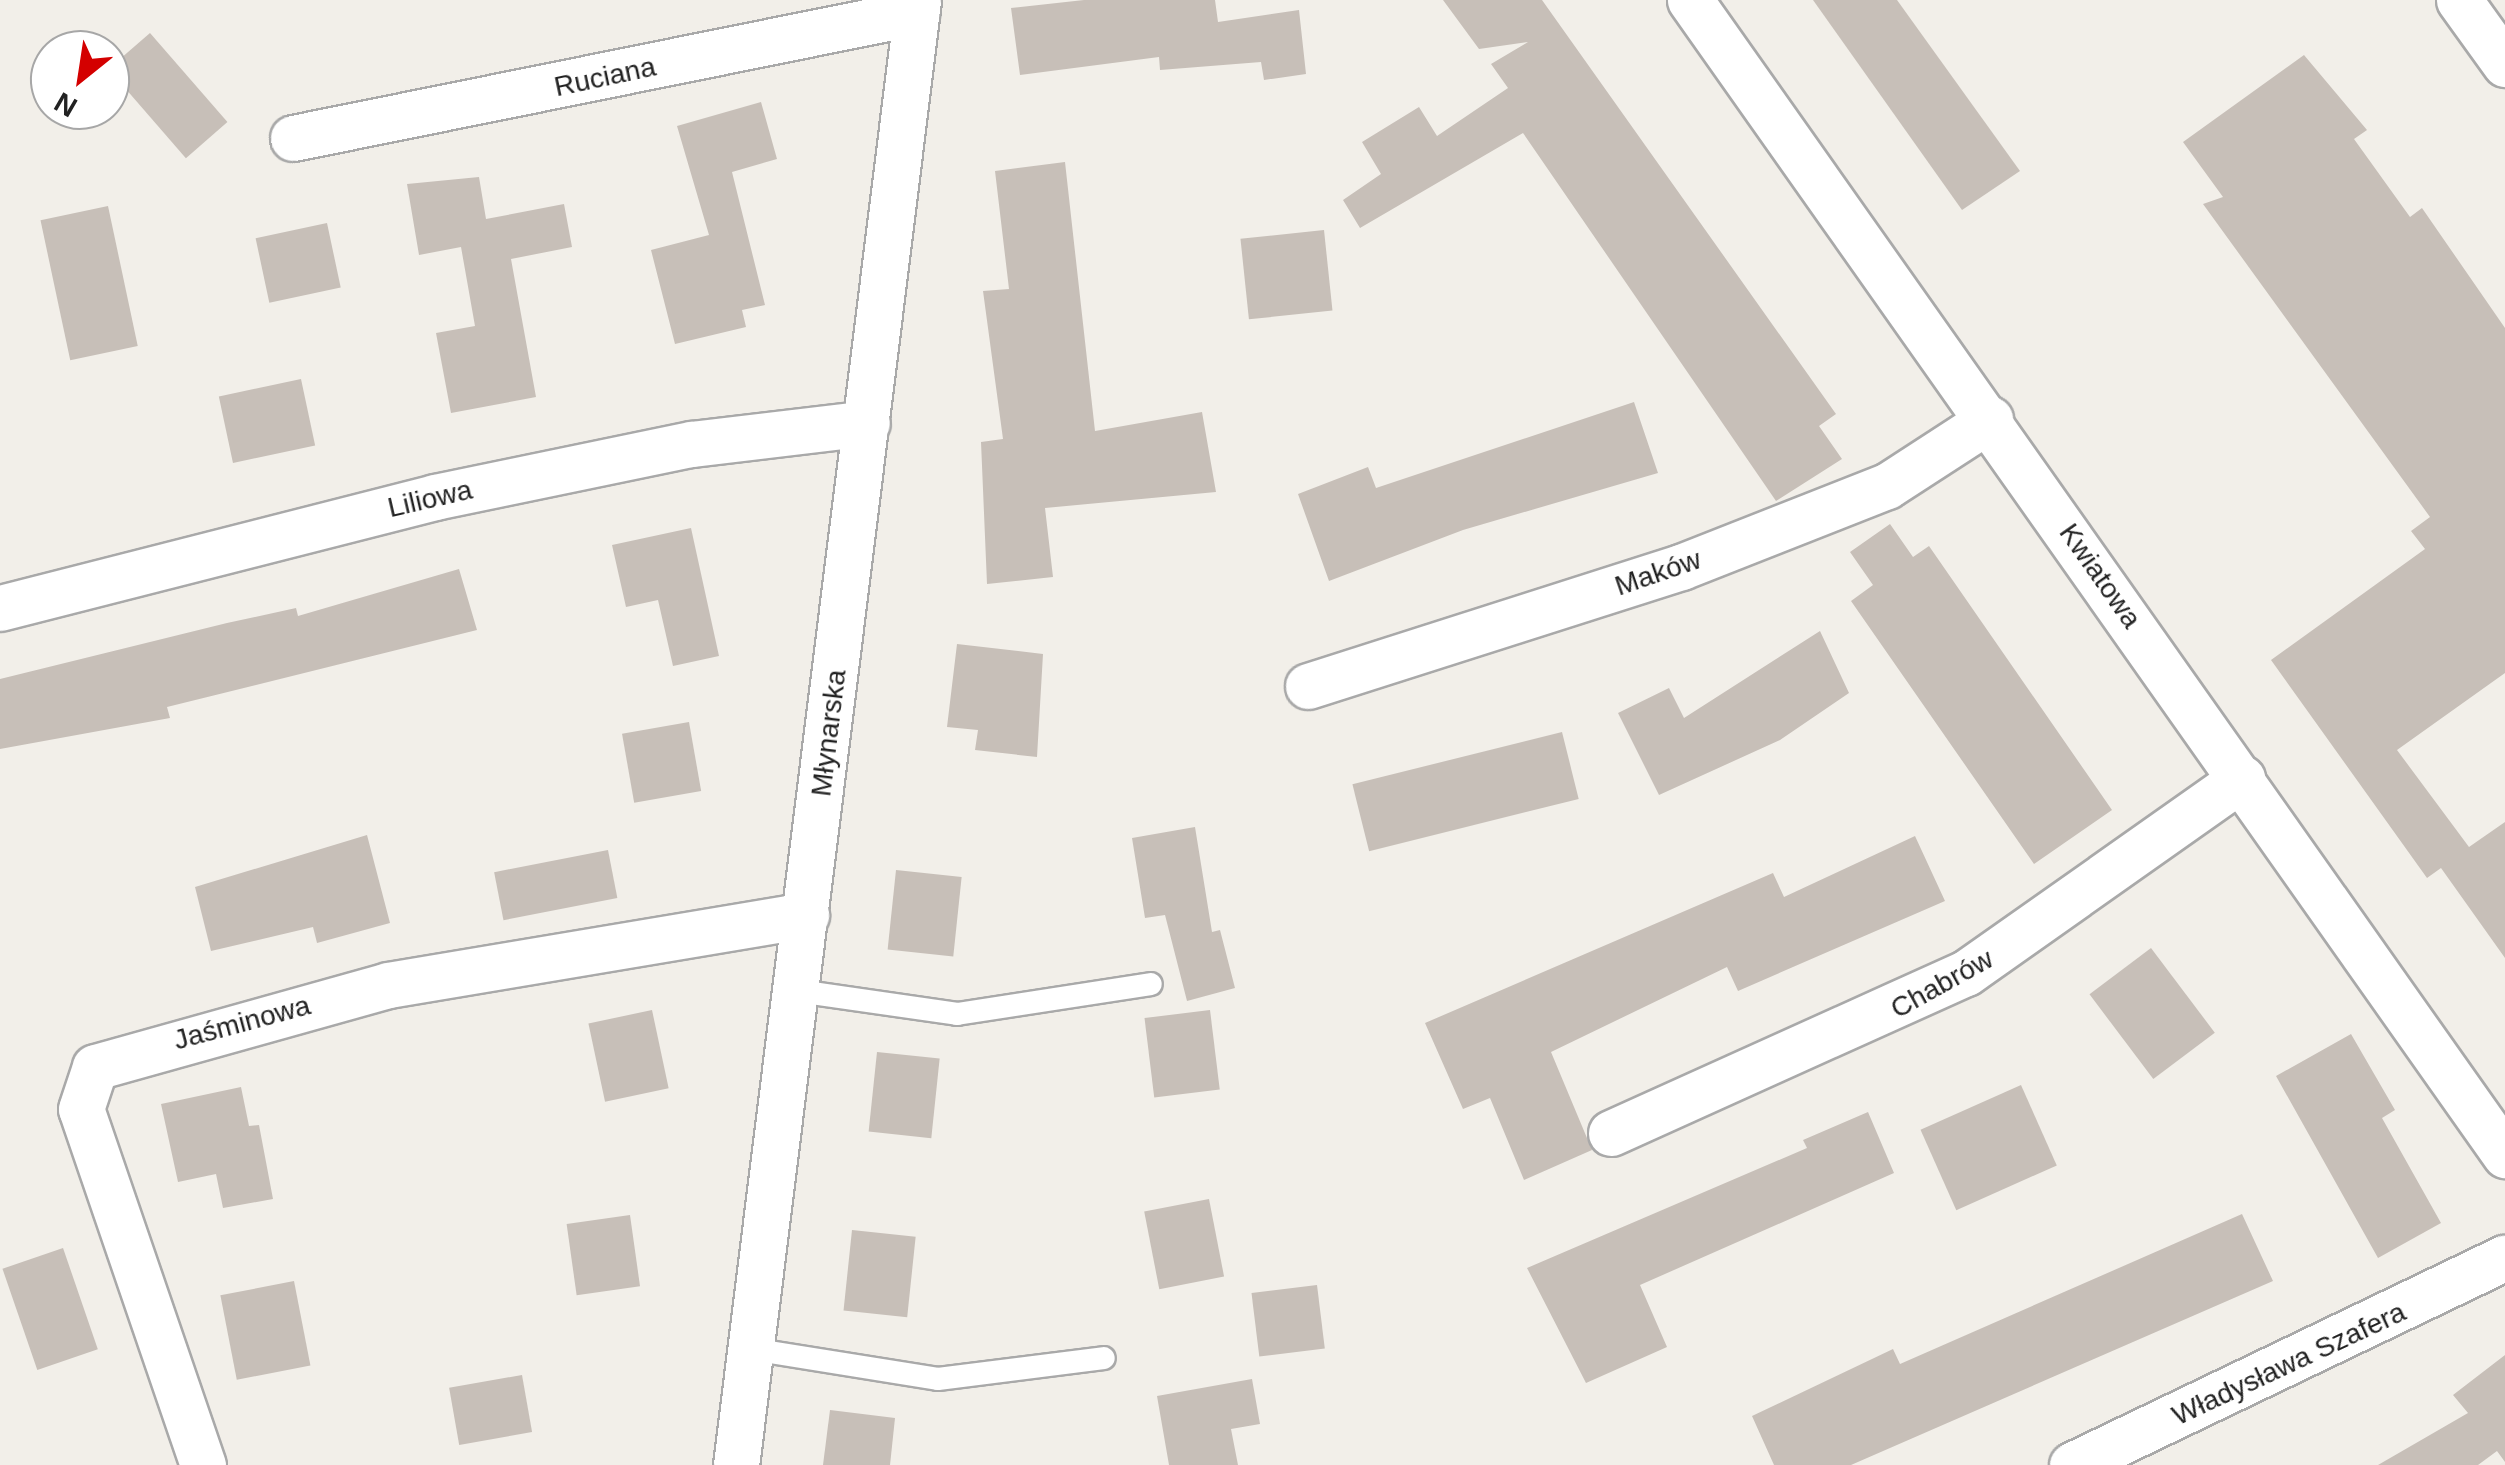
<!DOCTYPE html>
<html>
<head>
<meta charset="utf-8">
<style>
	body { margin:0 }
	#map { position:relative; width:2505px; height:1465px; overflow:hidden; background:#f2efe9; font-family:Arial,sans-serif }
	div>[style] { position:absolute }
	.building>* { inset:0; background:#c7bfb8; transform-origin:0 0 }
	.roads { filter:drop-shadow(2px 0 #a9a9a9) drop-shadow(-2px 0 #a9a9a9) drop-shadow(0 2px #a9a9a9) drop-shadow(0 -2px #a9a9a9) }
	.service>* { height:22px; margin:-11px; padding:0 11px; transform-origin:11px; border-radius:11px; background:#fff }
	.minor>* { height:45px; margin:-22.5px; padding:0 22.5px; transform-origin:22.5px; border-radius:22.5px; background:#fff }
	span { translate:-50% -50%; white-space:nowrap; text-align:center; line-height:1.15; -webkit-text-stroke:10px #fff; paint-order:stroke }
	.street-label { font-size:28px; color:#222 }
	.north { position:absolute; left:30px; top:30px; width:100px; height:100px; box-sizing:border-box; background:#fff; border:2px solid #a7a7a7; border-radius:50%; rotate:210deg; font-size:28px; font-weight:700; line-height:40px; text-align:center; color:#222 }
	.north::after { content:''; display:block; margin:auto; width:35px; height:45px; background:#d40000; clip-path:polygon(50% 0,100% 100%,50% 72%,0 100%) }
</style>
</head>
<body>
<div id="map">
	<div class="building">
		<i style="clip-path:polygon(1084px 0,1215px 0,1218px 22px,1299px 10px,1306px 74px,1264px 80px,1261px 62px,1160px 70px,1159px 57px,1020px 75px,1011px 8px)"></i>
		<i style="clip-path:polygon(1443px 0,1542px 0,1836px 414px,1819px 426px,1842px 459px,1776px 501px,1523px 133px,1360px 228px,1343px 200px,1381px 174px,1362px 142px,1419px 107px,1437px 136px,1508px 88px,1491px 64px,1528px 42px,1479px 49px)"></i>
		<i style="clip-path:polygon(1813px 0,1897px 0,2020px 171px,1962px 210px)"></i>
		<i style="left:150px;top:33px;width:118px;height:55px;rotate:49deg"></i>
		<i style="clip-path:polygon(2304px 55px,2367px 130px,2354px 139px,2410px 217px,2422px 208px,2505px 328px,2505px 673px,2397px 750px,2469px 847px,2505px 822px,2505px 958px,2441px 868px,2427px 878px,2271px 660px,2425px 549px,2411px 531px,2430px 517px,2203px 204px,2223px 197px,2183px 142px)"></i>
		<i style="clip-path:polygon(761px 102px,777px 159px,732px 172px,765px 305px,742px 310px,746px 327px,675px 344px,651px 250px,709px 235px,677px 126px)"></i>
		<i style="clip-path:polygon(1065px 162px,1095px 431px,1202px 412px,1216px 492px,1045px 508px,1053px 577px,987px 584px,981px 442px,1003px 439px,983px 291px,1009px 289px,995px 171px)"></i>
		<i style="clip-path:polygon(479px 177px,486px 219px,564px 204px,572px 247px,511px 259px,536px 397px,451px 413px,436px 333px,475px 326px,461px 247px,419px 255px,407px 184px)"></i>
		<i style="left:108px;top:206px;width:143px;height:69px;rotate:78deg"></i>
		<i style="left:327px;top:223px;width:66px;height:73px;rotate:78deg"></i>
		<i style="left:1324px;top:230px;width:81px;height:84px;rotate:84deg"></i>
		<i style="left:301px;top:379px;width:68px;height:84px;rotate:78deg"></i>
		<i style="clip-path:polygon(1634px 402px,1658px 473px,1463px 530px,1329px 581px,1298px 494px,1368px 467px,1376px 488px)"></i>
		<i style="clip-path:polygon(1890px 524px,1913px 557px,1929px 546px,2112px 810px,2034px 864px,1851px 601px,1873px 585px,1850px 552px)"></i>
		<i style="clip-path:polygon(691px 528px,719px 656px,673px 666px,658px 600px,626px 607px,612px 545px)"></i>
		<i style="clip-path:polygon(459px 569px,477px 630px,167px 707px,170px 718px,0 749px,0 679px,227px 623px,296px 608px,298px 616px)"></i>
		<i style="clip-path:polygon(1820px 631px,1849px 693px,1780px 740px,1659px 795px,1618px 713px,1669px 688px,1684px 718px)"></i>
		<i style="clip-path:polygon(957px 644px,1043px 654px,1037px 757px,975px 750px,978px 730px,947px 727px)"></i>
		<i style="left:689px;top:722px;width:70px;height:68px;rotate:80deg"></i>
		<i style="left:1562px;top:732px;width:69px;height:216px;rotate:76deg"></i>
		<i style="clip-path:polygon(1195px 827px,1212px 932px,1220px 930px,1235px 988px,1187px 1001px,1165px 915px,1145px 918px,1132px 838px)"></i>
		<i style="clip-path:polygon(367px 835px,390px 923px,317px 943px,313px 927px,211px 951px,195px 887px)"></i>
		<i style="clip-path:polygon(1915px 836px,1945px 901px,1738px 991px,1727px 967px,1551px 1052px,1592px 1150px,1524px 1180px,1490px 1098px,1463px 1109px,1425px 1023px,1773px 873px,1784px 897px)"></i>
		<i style="left:608px;top:850px;width:49px;height:116px;rotate:79deg"></i>
		<i style="left:896px;top:870px;width:66px;height:80px;rotate:6deg"></i>
		<i style="left:2151px;top:948px;width:106px;height:77px;rotate:53deg"></i>
		<i style="left:652px;top:1010px;width:80px;height:65px;rotate:78deg"></i>
		<i style="left:1210px;top:1010px;width:80px;height:66px;rotate:83deg"></i>
		<i style="clip-path:polygon(2351px 1034px,2395px 1110px,2382px 1118px,2441px 1223px,2378px 1258px,2276px 1076px)"></i>
		<i style="left:877px;top:1052px;width:63px;height:80px;rotate:6deg"></i>
		<i style="left:2021px;top:1085px;width:88px;height:110px;rotate:66deg"></i>
		<i style="clip-path:polygon(241px 1087px,249px 1126px,259px 1125px,273px 1199px,223px 1208px,216px 1174px,178px 1182px,161px 1104px)"></i>
		<i style="clip-path:polygon(1868px 1112px,1894px 1173px,1640px 1285px,1667px 1347px,1586px 1383px,1527px 1268px,1807px 1148px,1803px 1140px)"></i>
		<i style="left:1209px;top:1199px;width:79px;height:66px;rotate:79deg"></i>
		<i style="clip-path:polygon(2242px 1214px,2273px 1281px,1851px 1465px,1774px 1465px,1752px 1416px,1893px 1349px,1900px 1364px)"></i>
		<i style="left:630px;top:1215px;width:72px;height:64px;rotate:82deg"></i>
		<i style="left:852px;top:1230px;width:64px;height:81px;rotate:6deg"></i>
		<i style="left:63px;top:1248px;width:107px;height:64px;rotate:71deg"></i>
		<i style="left:294px;top:1281px;width:86px;height:75px;rotate:79deg"></i>
		<i style="left:1317px;top:1285px;width:64px;height:66px;rotate:83deg"></i>
		<i style="clip-path:polygon(2505px 1355px,2505px 1462px,2497px 1451px,2478px 1465px,2378px 1465px,2468px 1413px,2453px 1395px)"></i>
		<i style="left:522px;top:1375px;width:58px;height:74px;rotate:80deg"></i>
		<i style="clip-path:polygon(1252px 1379px,1260px 1424px,1231px 1429px,1238px 1465px,1169px 1465px,1157px 1396px)"></i>
		<i style="clip-path:polygon(830px 1410px,895px 1418px,890px 1465px,823px 1465px)"></i>
	</div>
	<div class="roads">
		<div class="service">
			<i style="left:798px;top:991px;width:161px;rotate:8.2deg"></i>
			<i style="left:957px;top:1014px;width:196px;rotate:-8.8deg"></i>
			<i style="left:751px;top:1349px;width:189px;rotate:9.1deg"></i>
			<i style="left:938px;top:1379px;width:167px;rotate:-7.2deg"></i>
		</div>
		<div class="minor">
			<i style="left:1690px;top:0;width:1414px;rotate:54.79deg"></i>
			<i style="left:2459px;top:0;width:79px;rotate:54.3deg"></i>
			<i style="left:293px;top:138px;width:636px;rotate:-11.43deg"></i>
			<i style="left:0;top:608px;width:449px;rotate:-14.3deg"></i>
			<i style="left:435px;top:497px;width:262px;rotate:-11.7deg"></i>
			<i style="left:692px;top:444px;width:176px;rotate:-6.8deg"></i>
			<i style="left:1308px;top:686px;width:392px;rotate:-17.7deg"></i>
			<i style="left:1681px;top:567px;width:221px;rotate:-21.5deg"></i>
			<i style="left:1887px;top:486px;width:123px;rotate:-33deg"></i>
			<i style="left:1611px;top:1133px;width:389px;rotate:-24.3deg"></i>
			<i style="left:1966px;top:973px;width:338px;rotate:-35.2deg"></i>
			<i style="left:203px;top:1465px;width:376px;rotate:-108.9deg"></i>
			<i style="left:81px;top:1109px;width:44px;rotate:-71.6deg"></i>
			<i style="left:95px;top:1067px;width:304px;rotate:-15.6deg"></i>
			<i style="left:388px;top:985px;width:424px;rotate:-9.5deg"></i>
			<i style="left:736px;top:1465px;width:1476px;rotate:-82.92deg"></i>
			<i style="left:2072px;top:1465px;width:480px;rotate:-25.6deg"></i>
		</div>
	</div>
	<div class="street-label">
		<span style="left:605px;top:77px;rotate:-12deg">Ruciana</span>
		<span style="left:430px;top:499px;rotate:-13deg">Liliowa</span>
		<span style="left:1658px;top:573px;rotate:-19deg">Maków</span>
		<span style="left:2100px;top:576px;rotate:55deg">Kwiatowa</span>
		<span style="left:829px;top:733px;rotate:-83deg">Młynarska</span>
		<span style="left:1942px;top:984px;rotate:-29deg">Chabrów</span>
		<span style="left:242px;top:1023px;rotate:-15deg">Jaśminowa</span>
		<span style="left:2289px;top:1364px;rotate:-25deg">Władysława Szafera</span>
	</div>
	<div class="north">N</div>
</div>
</body>
</html>
